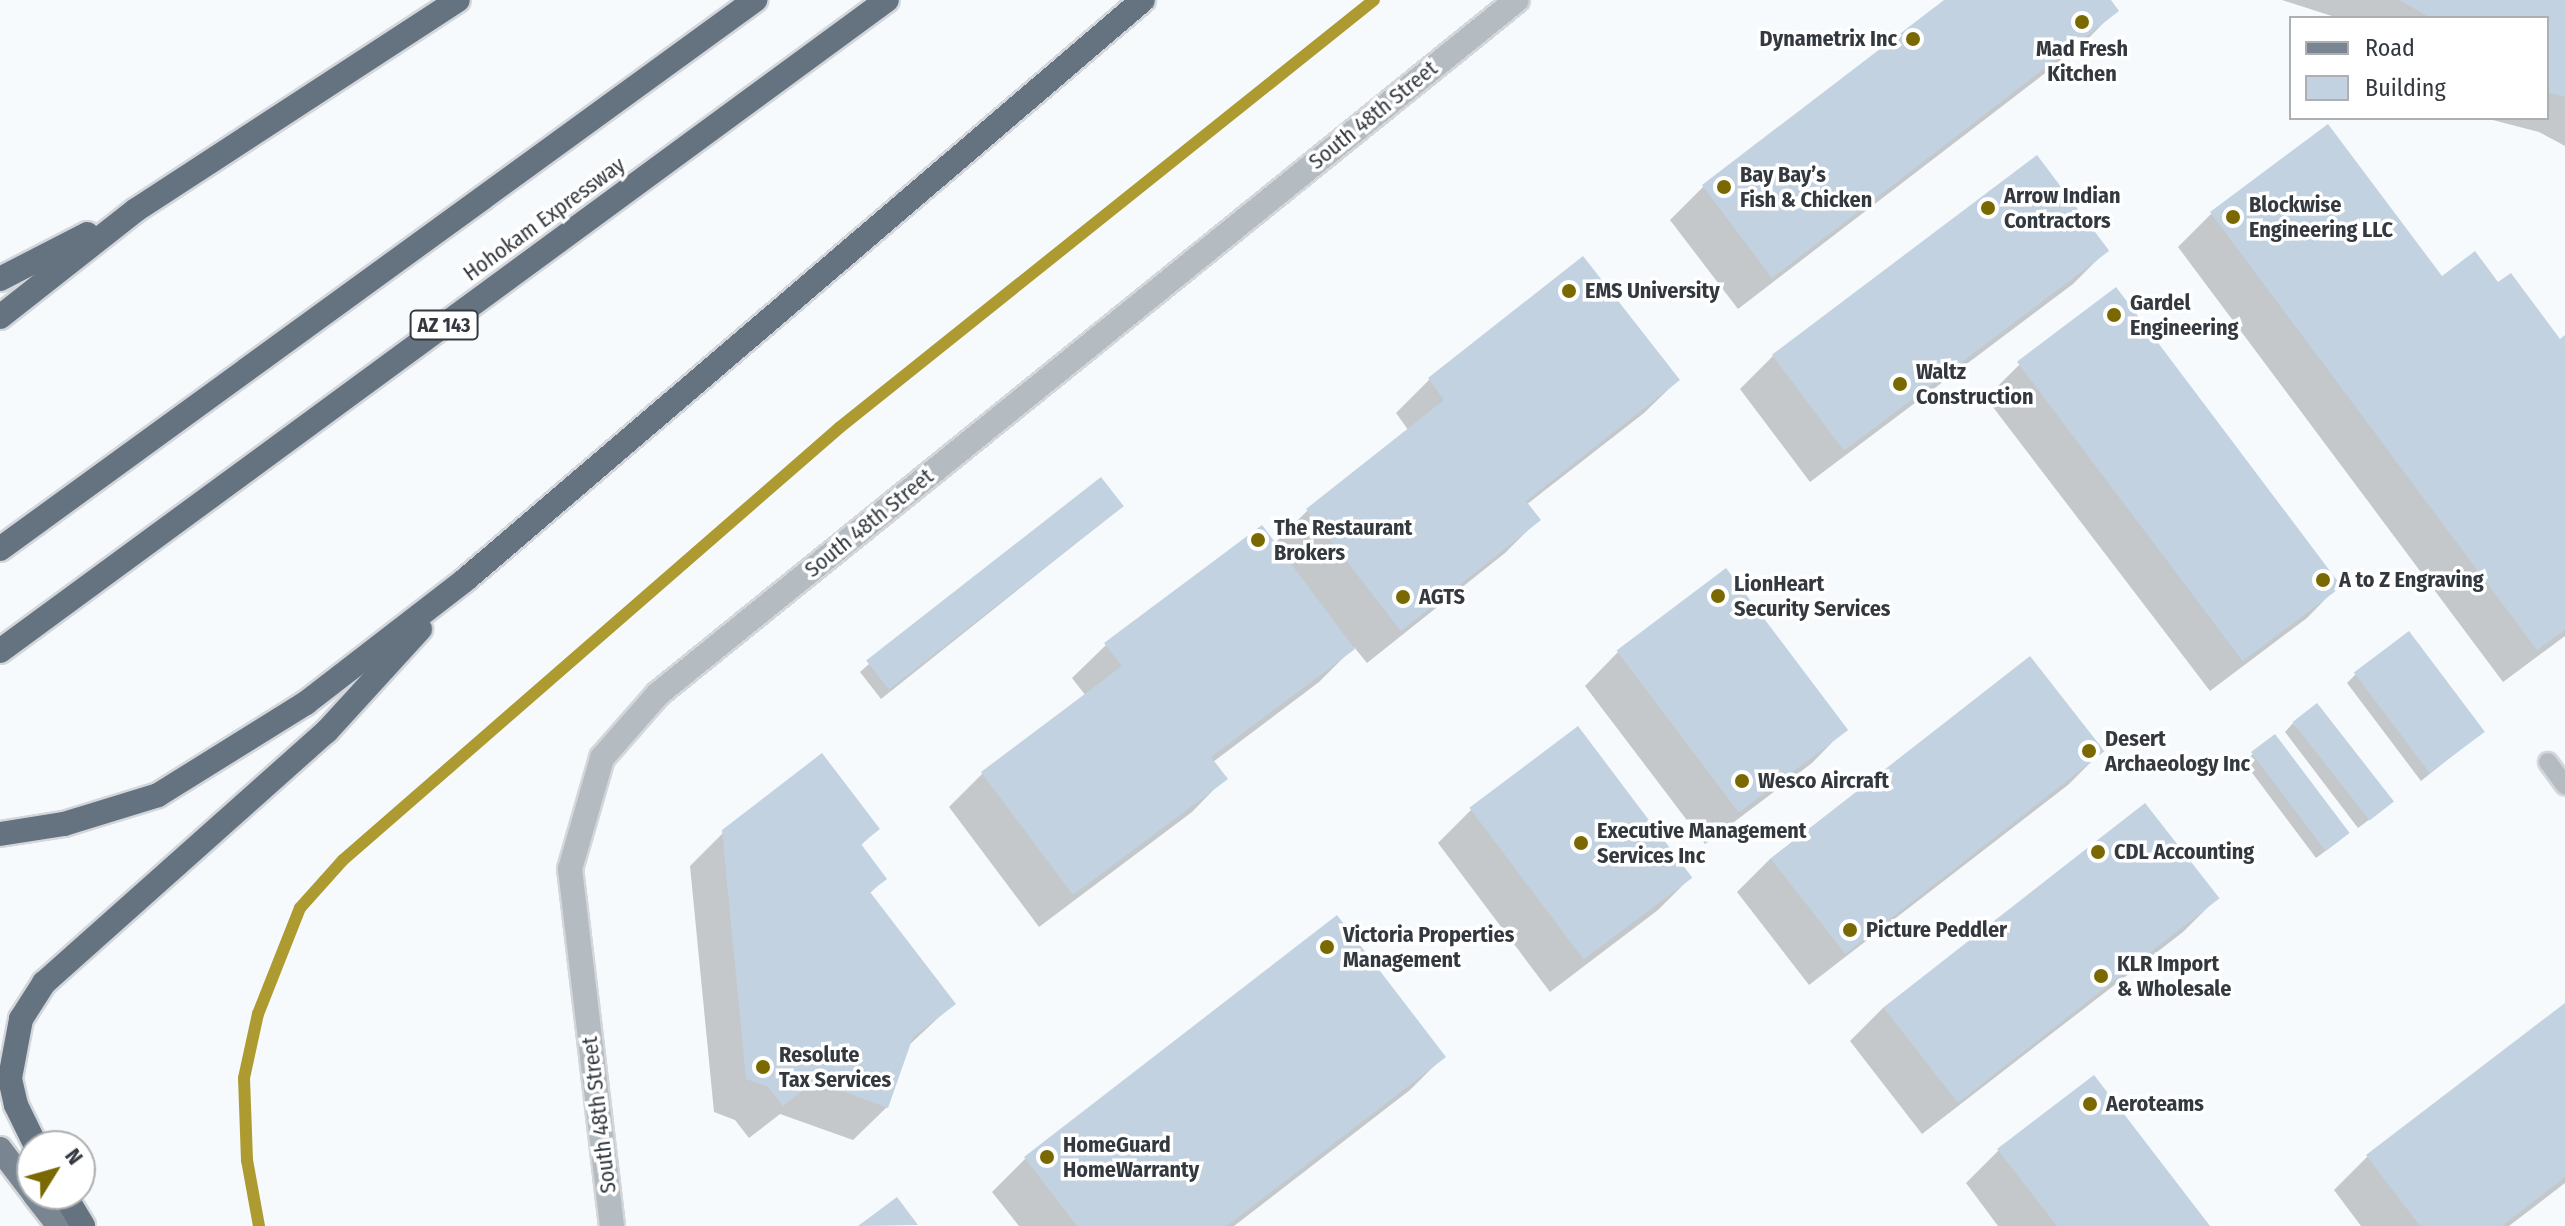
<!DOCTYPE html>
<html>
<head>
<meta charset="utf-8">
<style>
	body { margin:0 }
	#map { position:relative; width:2565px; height:1226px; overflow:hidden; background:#f6fafd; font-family:"Fira Sans Condensed",sans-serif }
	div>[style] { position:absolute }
	.shadow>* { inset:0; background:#0003 }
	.stream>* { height:12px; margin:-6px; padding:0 6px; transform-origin:6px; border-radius:6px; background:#ad9b31 }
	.building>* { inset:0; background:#c2d2e1; transform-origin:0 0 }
	.roads { filter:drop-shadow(2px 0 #d3d7db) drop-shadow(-2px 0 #d3d7db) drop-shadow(0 2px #d3d7db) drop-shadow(0 -2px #d3d7db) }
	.service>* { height:18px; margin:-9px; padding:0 9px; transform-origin:9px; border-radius:9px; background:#b4bbc1 }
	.minor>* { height:24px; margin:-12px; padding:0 12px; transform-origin:12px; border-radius:12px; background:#b4bbc1 }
	.primary>* { height:24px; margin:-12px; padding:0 12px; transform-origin:12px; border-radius:12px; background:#798692 }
	.motorway>* { height:24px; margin:-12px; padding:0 12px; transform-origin:12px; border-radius:12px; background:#657381 }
	.dots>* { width:22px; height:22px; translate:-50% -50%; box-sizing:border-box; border:4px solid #fff; border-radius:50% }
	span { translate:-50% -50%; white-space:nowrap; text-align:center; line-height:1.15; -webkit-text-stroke:7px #fff; paint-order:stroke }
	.shield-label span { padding:2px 6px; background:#fff; border:2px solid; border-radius:6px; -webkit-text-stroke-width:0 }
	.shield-label { font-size:20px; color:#33393f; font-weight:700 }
	.poi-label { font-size:22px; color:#33393f; font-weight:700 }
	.right { translate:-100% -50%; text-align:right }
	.left { translate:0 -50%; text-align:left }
	.street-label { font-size:22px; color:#33393f }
	.legend { position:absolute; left:2289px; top:16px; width:260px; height:104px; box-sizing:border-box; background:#fff; border:2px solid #adb0b2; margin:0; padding:10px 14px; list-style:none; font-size:24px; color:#33393f }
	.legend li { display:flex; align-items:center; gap:16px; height:40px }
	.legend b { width:40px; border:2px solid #adb0b2 }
	.north { position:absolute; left:16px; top:1130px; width:80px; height:80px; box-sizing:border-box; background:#fff; border:2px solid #adb0b2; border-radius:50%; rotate:53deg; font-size:22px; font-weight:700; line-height:32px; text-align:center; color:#33393f }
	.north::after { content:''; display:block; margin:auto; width:28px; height:36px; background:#796900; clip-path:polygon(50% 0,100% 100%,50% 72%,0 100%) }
</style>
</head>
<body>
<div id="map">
	<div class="shadow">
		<i style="clip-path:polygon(1948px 0,2108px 0,2116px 10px,2083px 44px,1738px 309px,1670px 220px,1704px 186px)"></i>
		<i style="clip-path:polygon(2282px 0,2565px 0,2565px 146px,2539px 132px,2485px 118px,2547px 118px,2547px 18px,2338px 18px)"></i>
		<i style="clip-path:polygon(2211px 214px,2441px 279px,2498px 285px,2560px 341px,2565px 337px,2565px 636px,2503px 682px,2178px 247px)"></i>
		<i style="clip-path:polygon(2106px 251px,2073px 284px,1810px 482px,1740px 389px,1773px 356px)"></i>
		<i style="clip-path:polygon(1582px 259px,1678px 380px,1644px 413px,1526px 505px,1538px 520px,1505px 553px,1367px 663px,1354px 647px,1319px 682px,1213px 762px,1225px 778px,1192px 812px,1039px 927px,949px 807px,982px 774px,1086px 696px,1072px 678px,1106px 645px,1274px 544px,1307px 511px,1409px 431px,1396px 413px,1429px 380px)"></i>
		<i style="clip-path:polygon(2019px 365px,2340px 584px,2307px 618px,2210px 691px,1986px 398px)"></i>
		<i style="clip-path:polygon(1101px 479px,1113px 514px,881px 699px,860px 672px,869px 664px)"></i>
		<i style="clip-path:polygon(1618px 652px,1845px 729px,1812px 763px,1705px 844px,1585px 686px)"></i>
		<i style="clip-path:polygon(2029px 659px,2101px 752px,2068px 785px,1809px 985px,1737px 892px,1770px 859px)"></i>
		<i style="clip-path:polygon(2356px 674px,2482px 732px,2421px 781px,2347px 683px)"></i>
		<i style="clip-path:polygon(2293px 723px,2382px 810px,2358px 828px,2285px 732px)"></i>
		<i style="clip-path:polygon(1578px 729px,1691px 877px,1658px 910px,1550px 992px,1438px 843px,1471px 810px)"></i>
		<i style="clip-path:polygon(2253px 754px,2339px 841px,2316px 858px,2244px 762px)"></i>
		<i style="clip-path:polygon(878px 829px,860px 846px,885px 878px,869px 894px,953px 1004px,907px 1047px,887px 1107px,853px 1140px,780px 1114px,749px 1138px,735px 1120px,714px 1112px,690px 866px,724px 832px)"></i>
		<i style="clip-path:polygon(2216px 899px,2183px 932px,1922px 1134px,1850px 1041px,1883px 1008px)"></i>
		<i style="clip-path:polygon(2565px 1006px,2565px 1183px,2509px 1226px,2361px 1226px,2334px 1190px,2367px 1157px)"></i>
		<i style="clip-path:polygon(1443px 1057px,1410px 1090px,1234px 1226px,1019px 1226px,992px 1192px,1025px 1159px)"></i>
		<i style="clip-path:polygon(1999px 1150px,2207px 1226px,1998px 1226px,1966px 1183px)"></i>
	</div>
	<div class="stream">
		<i style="left:259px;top:1226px;width:67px;rotate:-100.3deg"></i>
		<i style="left:247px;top:1160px;width:82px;rotate:-92.1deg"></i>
		<i style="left:244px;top:1078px;width:66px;rotate:-77.7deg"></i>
		<i style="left:258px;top:1014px;width:114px;rotate:-68.4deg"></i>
		<i style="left:300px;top:908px;width:64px;rotate:-48.1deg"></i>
		<i style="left:343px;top:860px;width:658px;rotate:-41.05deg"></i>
		<i style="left:839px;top:428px;width:685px;rotate:-38.66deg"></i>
	</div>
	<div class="building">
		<i style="clip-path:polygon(1944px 0,2111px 0,2119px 11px,1772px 278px,1702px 185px)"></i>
		<i style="clip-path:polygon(2399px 0,2565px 0,2565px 97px,2547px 92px,2547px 18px,2431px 18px)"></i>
		<i style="clip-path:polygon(2328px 124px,2442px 276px,2475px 251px,2498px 282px,2511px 273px,2560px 339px,2565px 335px,2565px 630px,2537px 650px,2210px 212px)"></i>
		<i style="left:2037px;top:155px;width:120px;height:332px;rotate:53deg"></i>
		<i style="clip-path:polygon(1583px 256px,1680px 380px,1526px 501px,1541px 520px,1401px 631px,1306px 509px,1444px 400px,1428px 378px)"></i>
		<i style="left:2116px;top:287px;width:375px;height:124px;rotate:53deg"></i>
		<i style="left:1101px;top:477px;width:37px;height:298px;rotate:52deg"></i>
		<i style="clip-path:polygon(1262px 525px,1355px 649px,1211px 757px,1228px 779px,1073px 895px,981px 772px,1122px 666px,1104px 643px)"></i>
		<i style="left:1726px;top:568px;width:203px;height:137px;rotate:53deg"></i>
		<i style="left:2409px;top:631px;width:126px;height:69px;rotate:53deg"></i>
		<i style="left:2030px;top:656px;width:121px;height:329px;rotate:52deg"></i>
		<i style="left:2317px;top:703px;width:125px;height:31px;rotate:52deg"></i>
		<i style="left:1578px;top:726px;width:190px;height:136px;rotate:53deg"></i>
		<i style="left:2275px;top:734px;width:124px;height:30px;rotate:53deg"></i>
		<i style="clip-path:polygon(822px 753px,880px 829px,861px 844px,887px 879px,870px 892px,956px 1004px,913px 1037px,888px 1108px,815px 1081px,783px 1106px,768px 1087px,746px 1079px,722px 830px)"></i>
		<i style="left:2145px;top:803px;width:121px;height:332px;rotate:52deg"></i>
		<i style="clip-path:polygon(1337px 915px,1446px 1057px,1227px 1226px,1077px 1226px,1024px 1157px)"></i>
		<i style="clip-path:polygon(2565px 1003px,2565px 1177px,2502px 1226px,2420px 1226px,2366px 1155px)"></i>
		<i style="clip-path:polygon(2094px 1075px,2210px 1226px,2057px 1226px,1997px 1149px)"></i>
		<i style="clip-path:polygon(897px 1197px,918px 1225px,858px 1226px)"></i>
	</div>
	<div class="roads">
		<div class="service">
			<i style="left:2548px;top:762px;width:29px;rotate:54deg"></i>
		</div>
		<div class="minor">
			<i style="left:612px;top:1226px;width:359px;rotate:-96.7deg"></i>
			<i style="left:570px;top:869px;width:116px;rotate:-73.9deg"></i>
			<i style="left:602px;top:758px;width:85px;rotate:-48.8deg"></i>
			<i style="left:658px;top:694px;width:1104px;rotate:-38.94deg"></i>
		</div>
		<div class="primary">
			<i style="left:0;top:1149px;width:53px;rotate:52.7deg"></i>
			<i style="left:34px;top:1194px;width:41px;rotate:52deg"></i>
		</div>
		<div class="motorway">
			<i style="left:0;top:279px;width:98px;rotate:-27.3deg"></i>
			<i style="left:0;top:317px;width:173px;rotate:-38.2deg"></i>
			<i style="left:136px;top:210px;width:384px;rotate:-33.1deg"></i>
			<i style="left:0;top:549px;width:934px;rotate:-36.02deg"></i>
			<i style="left:0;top:651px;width:1100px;rotate:-36.28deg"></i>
			<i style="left:0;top:834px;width:65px;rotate:-8.9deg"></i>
			<i style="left:64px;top:824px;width:98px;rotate:-17.1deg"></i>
			<i style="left:158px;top:795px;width:174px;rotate:-31.9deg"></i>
			<i style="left:306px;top:703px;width:201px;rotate:-37.7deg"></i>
			<i style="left:465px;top:580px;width:892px;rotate:-40.55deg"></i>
			<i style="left:36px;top:1146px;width:46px;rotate:-116deg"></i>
			<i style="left:16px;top:1105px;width:28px;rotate:-103deg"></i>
			<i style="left:10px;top:1078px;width:60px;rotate:-79.4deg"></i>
			<i style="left:21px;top:1019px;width:43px;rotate:-57.4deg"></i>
			<i style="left:44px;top:983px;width:379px;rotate:-41.7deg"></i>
			<i style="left:327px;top:731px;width:138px;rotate:-47.6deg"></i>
			<i style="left:64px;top:1194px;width:37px;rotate:59deg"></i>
		</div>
	</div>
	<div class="dots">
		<i style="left:2082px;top:22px;background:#796900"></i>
		<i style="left:1913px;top:39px;background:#796900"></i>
		<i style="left:1724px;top:187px;background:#796900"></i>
		<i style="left:1988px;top:208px;background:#796900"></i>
		<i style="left:2233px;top:217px;background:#796900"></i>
		<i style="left:1569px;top:291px;background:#796900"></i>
		<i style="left:2114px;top:315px;background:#796900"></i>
		<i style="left:1900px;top:384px;background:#796900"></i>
		<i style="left:1258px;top:540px;background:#796900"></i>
		<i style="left:2323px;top:580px;background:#796900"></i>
		<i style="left:1718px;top:596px;background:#796900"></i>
		<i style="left:1403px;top:597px;background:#796900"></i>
		<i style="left:2089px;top:751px;background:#796900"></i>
		<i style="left:1742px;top:781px;background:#796900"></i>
		<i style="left:1581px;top:843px;background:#796900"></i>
		<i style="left:2098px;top:852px;background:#796900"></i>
		<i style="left:1850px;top:930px;background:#796900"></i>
		<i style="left:1327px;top:947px;background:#796900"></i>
		<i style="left:2101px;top:976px;background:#796900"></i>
		<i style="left:763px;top:1067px;background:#796900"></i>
		<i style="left:2090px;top:1104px;background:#796900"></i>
		<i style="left:1047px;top:1157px;background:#796900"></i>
	</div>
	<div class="shield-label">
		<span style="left:444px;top:325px">AZ 143</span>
	</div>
	<div class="poi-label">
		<span class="right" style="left:1897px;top:39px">Dynametrix Inc</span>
		<span style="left:2082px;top:61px">Mad Fresh<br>Kitchen</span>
		<span class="left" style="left:1740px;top:187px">Bay Bay’s<br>Fish &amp; Chicken</span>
		<span class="left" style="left:2004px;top:208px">Arrow Indian<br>Contractors</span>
		<span class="left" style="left:2249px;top:217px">Blockwise<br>Engineering LLC</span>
		<span class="left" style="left:1585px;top:291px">EMS University</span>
		<span class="left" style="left:2130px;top:315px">Gardel<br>Engineering</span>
		<span class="left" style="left:1916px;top:384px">Waltz<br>Construction</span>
		<span class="left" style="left:1274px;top:540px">The Restaurant<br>Brokers</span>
		<span class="left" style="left:2339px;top:580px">A to Z Engraving</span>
		<span class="left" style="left:1734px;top:596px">LionHeart<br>Security Services</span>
		<span class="left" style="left:1419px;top:597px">AGTS</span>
		<span class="left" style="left:2105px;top:751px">Desert<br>Archaeology Inc</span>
		<span class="left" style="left:1758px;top:781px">Wesco Aircraft</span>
		<span class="left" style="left:1597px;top:843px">Executive Management<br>Services Inc</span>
		<span class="left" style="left:2114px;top:852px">CDL Accounting</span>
		<span class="left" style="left:1866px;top:930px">Picture Peddler</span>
		<span class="left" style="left:1343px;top:947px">Victoria Properties<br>Management</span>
		<span class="left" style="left:2117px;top:976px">KLR Import<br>&amp; Wholesale</span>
		<span class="left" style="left:779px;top:1067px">Resolute<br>Tax Services</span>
		<span class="left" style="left:2106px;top:1104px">Aeroteams</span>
		<span class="left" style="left:1063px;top:1157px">HomeGuard<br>HomeWarranty</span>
	</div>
	<div class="street-label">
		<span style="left:1373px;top:115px;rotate:-39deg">South 48th Street</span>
		<span style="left:544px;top:219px;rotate:-36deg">Hohokam Expressway</span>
		<span style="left:869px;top:523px;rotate:-39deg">South 48th Street</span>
		<span style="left:599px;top:1115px;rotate:-97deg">South 48th Street</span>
	</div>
	<ul class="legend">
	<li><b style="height:10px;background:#798692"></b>Road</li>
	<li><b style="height:22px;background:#c2d2e1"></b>Building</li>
	</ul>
	<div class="north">N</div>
</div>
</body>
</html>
